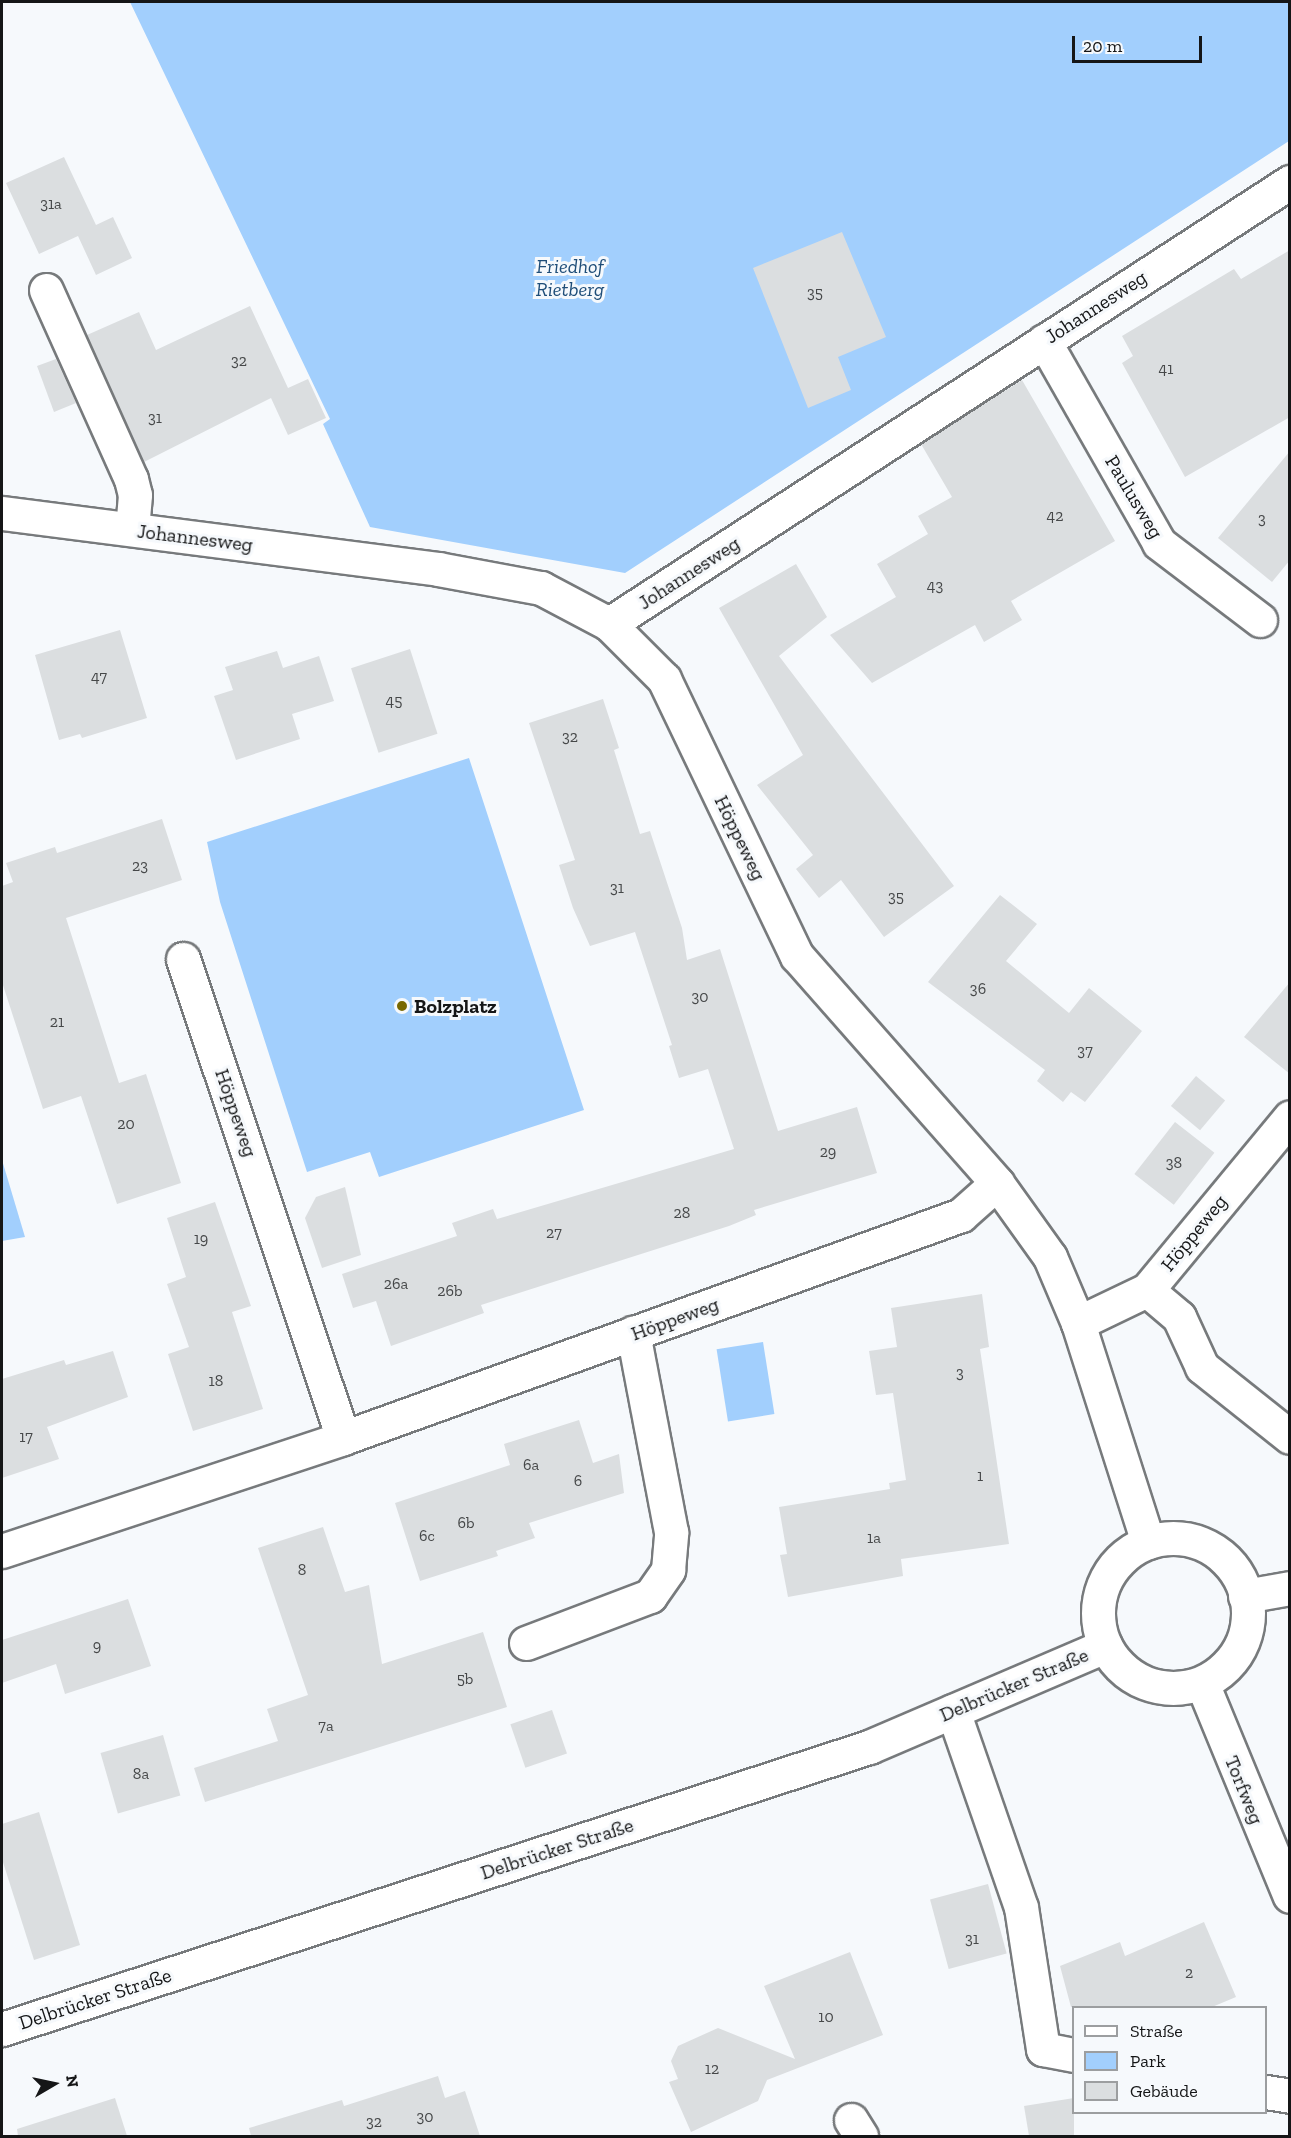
<!DOCTYPE html>
<html>
<head>
<meta charset="utf-8">
<style>
	body { margin:0 }
	#map { position:relative; width:1291px; height:2138px; overflow:hidden; background:#f6f9fc; font-family:"Zilla Slab",serif }
	div>[style] { position:absolute }
	.green>* { inset:0; background:#a2cffd; transform-origin:0 0 }
	.building>* { inset:0; background:#dbdee0; transform-origin:0 0 }
	.roads { filter:drop-shadow(2px 0 #777a7c) drop-shadow(-2px 0 #777a7c) drop-shadow(0 2px #777a7c) drop-shadow(0 -2px #777a7c) }
	.minor>* { height:33px; margin:-16.5px; padding:0 16.5px; transform-origin:16.5px; border-radius:16.5px; background:#fff }
	.minor>.ring { margin:-16.5px; padding:0; box-sizing:content-box; background:none; border:33px solid #fff; border-radius:50% }
	.dots>* { width:16px; height:16px; translate:-50% -50%; box-sizing:border-box; border:3px solid #f6f9fc; border-radius:50% }
	span { translate:-50% -50%; white-space:nowrap; text-align:center; line-height:1.15; -webkit-text-stroke:6px #f6f9fc; paint-order:stroke }
	.number-label { font-size:16px; color:#464849 }
	.number-label span { -webkit-text-stroke-width:0 }
	.park-label { font-size:20px; color:#1e4d78; font-style:italic }
	.street-label { font-size:20px; color:#151617 }
	.poi-label { font-size:20px; color:#151617; font-weight:700 }
	.left { translate:0 -50%; text-align:left }
	.frame { position:absolute; inset:0; border:3px solid #151617; pointer-events:none }
	.legend { position:absolute; left:1072px; top:2006px; width:195px; height:108px; box-sizing:border-box; background:#f6f9fc; border:2px solid #9c9ea0; margin:0; padding:8px 10px; list-style:none; font-size:18px; color:#151617 }
	.legend li { display:flex; align-items:center; gap:12px; height:30px }
	.legend b { width:30px; border:2px solid #9c9ea0 }
	.north { position:absolute; left:24px; top:2054px; width:60px; height:60px; -webkit-text-stroke:4px #f6f9fc; paint-order:stroke; rotate:81deg; font-size:16px; font-weight:700; line-height:24px; text-align:center; color:#151617 }
	.north::after { content:''; display:block; margin:auto; width:21px; height:27px; background:#151617; clip-path:polygon(50% 0,100% 100%,50% 72%,0 100%) }
	.scale { position:absolute; left:1072px; top:36px; width:130px; height:27px; box-sizing:border-box; border:3px solid #151617; border-top:0; padding-left:8px; font-size:18px; line-height:21px; white-space:nowrap; color:#151617; -webkit-text-stroke:4px #f6f9fc; paint-order:stroke }
</style>
</head>
<body>
<div id="map">
	<div class="green">
		<i style="clip-path:polygon(130px 2px,1289px 2px,1289px 141px,625px 573px,370px 527px,323px 424px,330px 419px)"></i>
		<i style="clip-path:polygon(469px 758px,584px 1110px,379px 1177px,370px 1152px,307px 1172px,220px 902px,207px 842px)"></i>
		<i style="clip-path:polygon(2px 1160px,25px 1237px,2px 1241px)"></i>
		<i style="left:763px;top:1342px;width:73px;height:47px;rotate:81deg"></i>
	</div>
	<div class="building">
		<i style="clip-path:polygon(64px 157px,96px 225px,113px 217px,132px 258px,96px 275px,78px 236px,39px 254px,6px 183px)"></i>
		<i style="clip-path:polygon(842px 232px,886px 337px,838px 357px,851px 390px,808px 408px,753px 268px)"></i>
		<i style="clip-path:polygon(1290px 250px,1290px 417px,1185px 477px,1122px 363px,1133px 356px,1122px 336px,1234px 269px,1241px 279px)"></i>
		<i style="clip-path:polygon(250px 306px,288px 388px,308px 379px,326px 418px,288px 435px,271px 398px,144px 462px,87px 335px,139px 312px,156px 350px)"></i>
		<i style="clip-path:polygon(56px 359px,76px 403px,54px 412px,37px 366px)"></i>
		<i style="clip-path:polygon(1022px 380px,1115px 541px,1011px 601px,1022px 620px,984px 642px,975px 625px,872px 683px,830px 635px,896px 597px,877px 564px,928px 534px,918px 516px,952px 497px,921px 444px)"></i>
		<i style="clip-path:polygon(1290px 451px,1290px 560px,1272px 582px,1218px 538px)"></i>
		<i style="clip-path:polygon(796px 564px,827px 617px,779px 656px,954px 886px,884px 937px,841px 880px,819px 898px,796px 869px,813px 855px,757px 785px,803px 755px,719px 608px)"></i>
		<i style="clip-path:polygon(120px 630px,147px 718px,82px 738px,80px 734px,59px 740px,35px 655px)"></i>
		<i style="left:410px;top:649px;width:89px;height:62px;rotate:72deg"></i>
		<i style="clip-path:polygon(277px 651px,283px 668px,319px 656px,334px 701px,292px 714px,300px 739px,236px 760px,214px 696px,233px 690px,225px 667px)"></i>
		<i style="clip-path:polygon(603px 699px,619px 748px,614px 750px,640px 834px,650px 831px,682px 928px,687px 960px,720px 949px,778px 1131px,857px 1107px,877px 1173px,754px 1210px,756px 1215px,729px 1226px,481px 1305px,484px 1313px,391px 1346px,376px 1301px,353px 1308px,342px 1274px,457px 1236px,452px 1223px,493px 1209px,497px 1219px,734px 1149px,708px 1069px,679px 1078px,669px 1046px,672px 1045px,635px 932px,590px 946px,573px 908px,559px 865px,575px 860px,529px 723px)"></i>
		<i style="clip-path:polygon(162px 819px,182px 880px,66px 918px,119px 1083px,146px 1074px,181px 1183px,117px 1204px,81px 1096px,43px 1109px,2px 982px,2px 886px,13px 882px,6px 863px,55px 847px,57px 853px)"></i>
		<i style="clip-path:polygon(1000px 895px,1037px 924px,1006px 961px,1069px 1013px,1089px 988px,1142px 1031px,1085px 1102px,1071px 1092px,1063px 1102px,1037px 1081px,1045px 1070px,928px 982px)"></i>
		<i style="clip-path:polygon(1290px 982px,1290px 1074px,1244px 1037px)"></i>
		<i style="left:1196px;top:1076px;width:38px;height:39px;rotate:40deg"></i>
		<i style="left:1175px;top:1122px;width:50px;height:66px;rotate:38deg"></i>
		<i style="clip-path:polygon(345px 1187px,361px 1255px,322px 1268px,305px 1218px,316px 1197px)"></i>
		<i style="clip-path:polygon(215px 1202px,251px 1306px,232px 1312px,263px 1409px,193px 1431px,168px 1354px,189px 1347px,167px 1284px,186px 1277px,167px 1218px)"></i>
		<i style="clip-path:polygon(982px 1294px,989px 1347px,980px 1349px,1009px 1544px,901px 1559px,903px 1576px,788px 1597px,780px 1555px,787px 1554px,779px 1507px,890px 1489px,889px 1483px,906px 1480px,893px 1393px,876px 1395px,869px 1351px,897px 1347px,891px 1308px)"></i>
		<i style="clip-path:polygon(113px 1351px,128px 1397px,47px 1427px,59px 1459px,2px 1478px,2px 1379px,64px 1360px,66px 1365px)"></i>
		<i style="clip-path:polygon(579px 1420px,593px 1463px,619px 1454px,624px 1493px,529px 1523px,535px 1538px,496px 1551px,498px 1556px,420px 1581px,395px 1503px,510px 1465px,504px 1444px)"></i>
		<i style="clip-path:polygon(323px 1527px,345px 1592px,369px 1585px,382px 1664px,483px 1632px,507px 1707px,205px 1802px,194px 1768px,278px 1741px,267px 1709px,308px 1695px,258px 1548px)"></i>
		<i style="clip-path:polygon(128px 1599px,151px 1666px,65px 1694px,56px 1664px,2px 1683px,2px 1640px)"></i>
		<i style="left:552px;top:1710px;width:46px;height:44px;rotate:71deg"></i>
		<i style="left:163px;top:1735px;width:63px;height:65px;rotate:74deg"></i>
		<i style="clip-path:polygon(39px 1812px,80px 1945px,34px 1960px,2px 1859px,2px 1824px)"></i>
		<i style="left:988px;top:1884px;width:72px;height:60px;rotate:75deg"></i>
		<i style="clip-path:polygon(1204px 1922px,1236px 1997px,1212px 2007px,1071px 2007px,1060px 1966px,1120px 1942px,1125px 1956px)"></i>
		<i style="clip-path:polygon(850px 1952px,883px 2035px,767px 2080px,758px 2101px,691px 2132px,669px 2082px,678px 2079px,671px 2061px,678px 2046px,718px 2028px,795px 2059px,764px 1986px)"></i>
		<i style="clip-path:polygon(438px 2076px,445px 2098px,465px 2091px,480px 2136px,251px 2136px,249px 2128px,342px 2100px,344px 2106px)"></i>
		<i style="clip-path:polygon(115px 2098px,127px 2136px,18px 2136px,17px 2129px)"></i>
		<i style="clip-path:polygon(1074px 2098px,1074px 2136px,1029px 2136px,1024px 2106px)"></i>
	</div>
	<div class="roads">
		<div class="minor">
			<i style="left:46px;top:290px;width:207px;rotate:65.8deg"></i>
			<i style="left:131px;top:479px;width:16px;rotate:76deg"></i>
			<i style="left:135px;top:495px;width:34px;rotate:95deg"></i>
			<i style="left:1044px;top:341px;width:232px;rotate:60.3deg"></i>
			<i style="left:1159px;top:543px;width:127px;rotate:37.3deg"></i>
			<i style="left:2px;top:513px;width:440px;rotate:7.3deg"></i>
			<i style="left:438px;top:569px;width:105px;rotate:10.5deg"></i>
			<i style="left:541px;top:588px;width:77px;rotate:27.9deg"></i>
			<i style="left:609px;top:624px;width:78px;rotate:45deg"></i>
			<i style="left:664px;top:679px;width:307px;rotate:64.4deg"></i>
			<i style="left:797px;top:956px;width:303px;rotate:48.6deg"></i>
			<i style="left:997px;top:1183px;width:91px;rotate:54.4deg"></i>
			<i style="left:1050px;top:1257px;width:72px;rotate:67deg"></i>
			<i style="left:1078px;top:1323px;width:230px;rotate:72.3deg"></i>
			<i style="left:609px;top:624px;width:812px;rotate:-32.99deg"></i>
			<i style="left:183px;top:959px;width:505px;rotate:71.53deg"></i>
			<i style="left:1147px;top:1290px;width:42px;rotate:40.2deg"></i>
			<i style="left:1179px;top:1317px;width:55px;rotate:65.3deg"></i>
			<i style="left:1202px;top:1367px;width:112px;rotate:38.5deg"></i>
			<i style="left:1078px;top:1323px;width:76px;rotate:-25.6deg"></i>
			<i style="left:1147px;top:1290px;width:224px;rotate:-50.4deg"></i>
			<i class="ring" style="left:1098px;top:1538px;width:117px;height:117px"></i>
			<i style="left:2px;top:1551px;width:359px;rotate:-18.3deg"></i>
			<i style="left:343px;top:1438px;width:657px;rotate:-19.84deg"></i>
			<i style="left:961px;top:1215px;width:48px;rotate:-41.6deg"></i>
			<i style="left:1245px;top:1596px;width:46px;rotate:-10.1deg"></i>
			<i style="left:526px;top:1643px;width:133px;rotate:-20.8deg"></i>
			<i style="left:650px;top:1596px;width:32px;rotate:-55deg"></i>
			<i style="left:668px;top:1570px;width:38px;rotate:-85deg"></i>
			<i style="left:671px;top:1532px;width:203px;rotate:-100.8deg"></i>
			<i style="left:1202px;top:1683px;width:230px;rotate:67.6deg"></i>
			<i style="left:953px;top:1711px;width:207px;rotate:70.9deg"></i>
			<i style="left:1021px;top:1907px;width:144px;rotate:81.2deg"></i>
			<i style="left:1043px;top:2049px;width:32px;rotate:11deg"></i>
			<i style="left:2px;top:2029px;width:912px;rotate:-18.02deg"></i>
			<i style="left:869px;top:1747px;width:257px;rotate:-23.2deg"></i>
			<i style="left:1266px;top:2092px;width:24px;rotate:9deg"></i>
			<i style="left:851px;top:2120px;width:19px;rotate:58deg"></i>
		</div>
	</div>
	<div class="dots">
		<i style="left:402px;top:1006px;background:#786800"></i>
	</div>
	<div class="number-label">
		<span style="left:51px;top:204px">31a</span>
		<span style="left:815px;top:293px">35</span>
		<span style="left:239px;top:361px">32</span>
		<span style="left:1166px;top:369px">41</span>
		<span style="left:155px;top:418px">31</span>
		<span style="left:1055px;top:516px">42</span>
		<span style="left:1262px;top:519px">3</span>
		<span style="left:935px;top:586px">43</span>
		<span style="left:99px;top:677px">47</span>
		<span style="left:394px;top:701px">45</span>
		<span style="left:570px;top:737px">32</span>
		<span style="left:140px;top:866px">23</span>
		<span style="left:617px;top:888px">31</span>
		<span style="left:896px;top:897px">35</span>
		<span style="left:978px;top:989px">36</span>
		<span style="left:700px;top:997px">30</span>
		<span style="left:57px;top:1022px">21</span>
		<span style="left:1085px;top:1051px">37</span>
		<span style="left:126px;top:1124px">20</span>
		<span style="left:828px;top:1152px">29</span>
		<span style="left:1174px;top:1163px">38</span>
		<span style="left:682px;top:1213px">28</span>
		<span style="left:554px;top:1233px">27</span>
		<span style="left:201px;top:1239px">19</span>
		<span style="left:396px;top:1284px">26a</span>
		<span style="left:450px;top:1291px">26b</span>
		<span style="left:960px;top:1373px">3</span>
		<span style="left:216px;top:1381px">18</span>
		<span style="left:26px;top:1437px">17</span>
		<span style="left:531px;top:1465px">6a</span>
		<span style="left:980px;top:1476px">1</span>
		<span style="left:578px;top:1481px">6</span>
		<span style="left:466px;top:1523px">6b</span>
		<span style="left:427px;top:1536px">6c</span>
		<span style="left:874px;top:1538px">1a</span>
		<span style="left:302px;top:1570px">8</span>
		<span style="left:97px;top:1646px">9</span>
		<span style="left:465px;top:1679px">5b</span>
		<span style="left:326px;top:1726px">7a</span>
		<span style="left:141px;top:1774px">8a</span>
		<span style="left:972px;top:1939px">31</span>
		<span style="left:1189px;top:1973px">2</span>
		<span style="left:826px;top:2017px">10</span>
		<span style="left:712px;top:2069px">12</span>
		<span style="left:425px;top:2117px">30</span>
		<span style="left:374px;top:2122px">32</span>
	</div>
	<div class="park-label">
		<span style="left:570px;top:278px">Friedhof<br>Rietberg</span>
	</div>
	<div class="street-label">
		<span style="left:1096px;top:307px;rotate:-33deg">Johannesweg</span>
		<span style="left:1134px;top:497px;rotate:59deg">Paulusweg</span>
		<span style="left:195px;top:538px;rotate:7deg">Johannesweg</span>
		<span style="left:689px;top:573px;rotate:-33deg">Johannesweg</span>
		<span style="left:740px;top:838px;rotate:64deg">Höppeweg</span>
		<span style="left:236px;top:1113px;rotate:71deg">Höppeweg</span>
		<span style="left:1194px;top:1233px;rotate:-51deg">Höppeweg</span>
		<span style="left:675px;top:1319px;rotate:-20deg">Höppeweg</span>
		<span style="left:1014px;top:1685px;rotate:-23deg">Delbrücker Straße</span>
		<span style="left:1244px;top:1790px;rotate:68deg">Torfweg</span>
		<span style="left:557px;top:1849px;rotate:-18deg">Delbrücker Straße</span>
		<span style="left:95px;top:1999px;rotate:-18deg">Delbrücker Straße</span>
	</div>
	<div class="poi-label">
		<span class="left" style="left:414px;top:1006px">Bolzplatz</span>
	</div>
	<div class="frame"></div>
	<ul class="legend">
	<li><b style="height:8px;background:#fff"></b>Straße</li>
	<li><b style="height:16px;background:#a2cffd"></b>Park</li>
	<li><b style="height:16px;background:#dbdee0"></b>Gebäude</li>
	</ul>
	<div class="north">N</div>
	<div class="scale">20 m</div>
</div>
</body>
</html>
